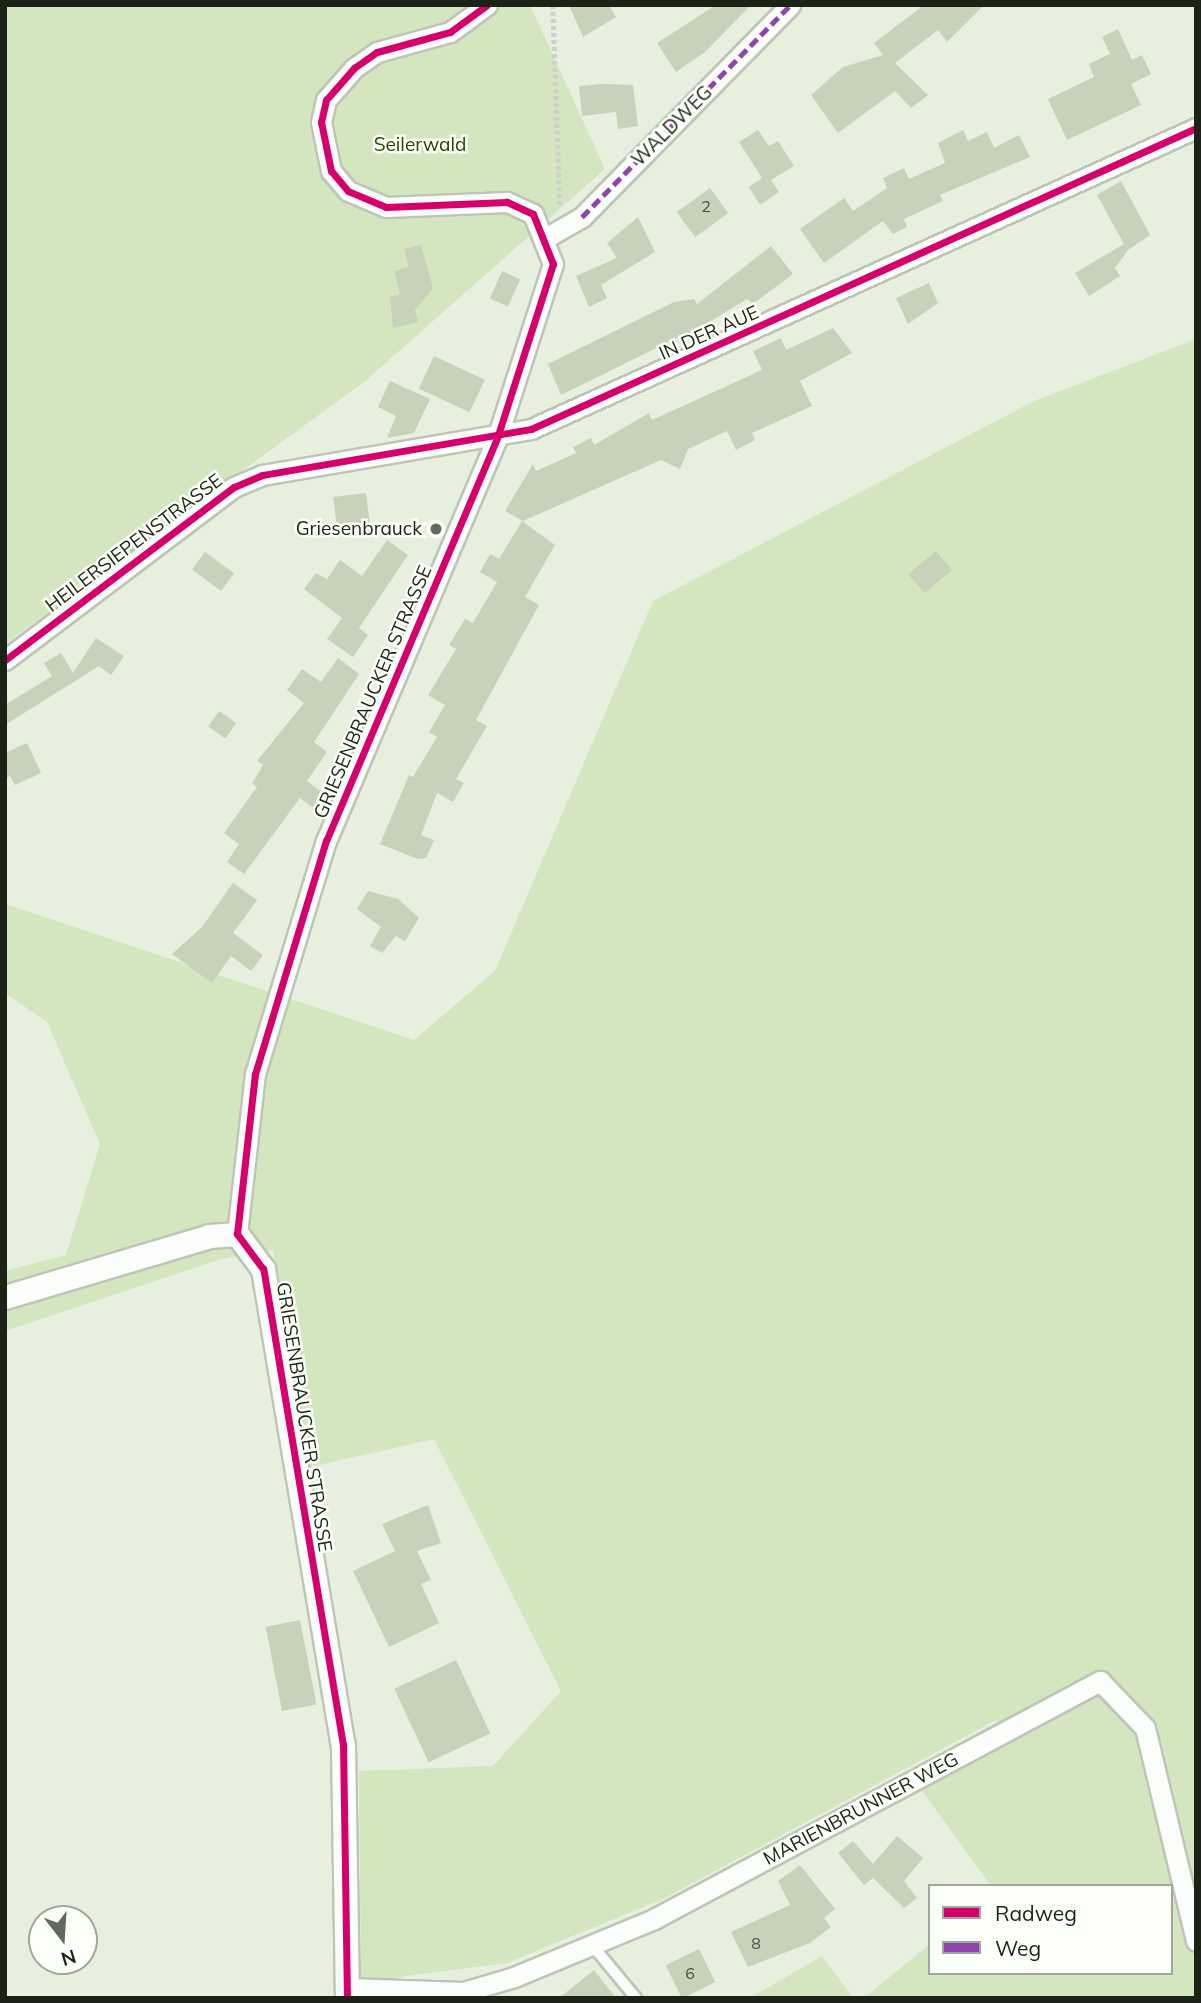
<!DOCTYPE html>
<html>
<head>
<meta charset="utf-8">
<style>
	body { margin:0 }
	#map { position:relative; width:1201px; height:2003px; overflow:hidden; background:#e7efde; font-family:Mulish,sans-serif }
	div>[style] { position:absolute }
	.green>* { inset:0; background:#d4e6c0 }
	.building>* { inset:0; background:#c7d2ba; transform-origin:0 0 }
	.path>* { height:4.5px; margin-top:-2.25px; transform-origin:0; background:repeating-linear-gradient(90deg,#ced0cb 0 3.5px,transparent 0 7px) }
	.roads { filter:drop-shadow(2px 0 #bec5b7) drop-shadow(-2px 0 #bec5b7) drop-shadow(0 2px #bec5b7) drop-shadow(0 -2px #bec5b7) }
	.service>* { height:10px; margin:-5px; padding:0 5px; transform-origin:5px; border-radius:5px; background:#fbfdfa }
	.minor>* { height:19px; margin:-9.5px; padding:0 9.5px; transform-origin:9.5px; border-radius:9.5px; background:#fbfdfa }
	.tertiary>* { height:23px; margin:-11.5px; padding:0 11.5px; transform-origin:11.5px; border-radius:11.5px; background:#fbfdfa }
	.quiet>* { height:5px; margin-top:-2.5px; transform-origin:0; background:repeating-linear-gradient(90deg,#8e44ad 0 10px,transparent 0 15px) }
	.cycleway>* { height:7px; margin:-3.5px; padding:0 3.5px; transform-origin:3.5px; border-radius:3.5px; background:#d6006c }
	.dots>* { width:19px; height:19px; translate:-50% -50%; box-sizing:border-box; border:4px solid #fbfff8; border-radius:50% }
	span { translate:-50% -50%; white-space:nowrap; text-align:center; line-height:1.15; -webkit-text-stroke:5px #fbfff8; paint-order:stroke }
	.number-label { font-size:16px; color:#474e3f }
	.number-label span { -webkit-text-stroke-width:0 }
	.street-label { font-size:19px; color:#1c2216 }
	.park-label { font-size:19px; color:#2a4004 }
	.poi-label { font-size:19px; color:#1c2216 }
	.right { translate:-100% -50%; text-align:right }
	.frame { position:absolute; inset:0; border:7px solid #1c2216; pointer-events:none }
	.legend { position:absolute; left:928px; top:1884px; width:245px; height:91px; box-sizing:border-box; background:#fbfff8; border:2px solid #a2a79e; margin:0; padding:9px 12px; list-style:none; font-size:21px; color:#1c2216 }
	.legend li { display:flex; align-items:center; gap:14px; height:35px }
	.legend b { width:35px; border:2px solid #a2a79e }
	.north { position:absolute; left:28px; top:1905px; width:70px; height:70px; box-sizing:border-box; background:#fbfff8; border:2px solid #a2a79e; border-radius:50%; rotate:163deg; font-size:19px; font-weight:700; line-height:28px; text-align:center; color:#1c2216 }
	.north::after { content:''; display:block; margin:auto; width:24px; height:32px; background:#636a5c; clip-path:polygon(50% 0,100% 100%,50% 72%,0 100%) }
</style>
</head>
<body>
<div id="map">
	<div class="green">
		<i style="clip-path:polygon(5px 5px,530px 5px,605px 169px,364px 382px,5px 644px)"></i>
		<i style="clip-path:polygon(1196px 339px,1196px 1998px,864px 1998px,930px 1944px,930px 1973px,1171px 1973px,1171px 1886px,991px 1886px,920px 1788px,1009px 1738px,996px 1720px,663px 1899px,507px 1963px,361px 1982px,359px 1771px,493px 1766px,561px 1691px,434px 1439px,305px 1468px,273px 1250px,221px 1259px,5px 1331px,5px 1271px,66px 1255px,100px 1144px,47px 1022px,5px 993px,5px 904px,414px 1040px,495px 971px,653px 601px,1034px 401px)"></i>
		<i style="clip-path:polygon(822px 1956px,853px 1998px,750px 1998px)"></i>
	</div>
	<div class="building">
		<i style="clip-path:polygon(569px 5px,609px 5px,616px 17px,583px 37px)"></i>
		<i style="clip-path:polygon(716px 5px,751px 5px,705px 52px,676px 72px,657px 43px)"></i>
		<i style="clip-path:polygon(924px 5px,984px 5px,947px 42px,938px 30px,895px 63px,928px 95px,911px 108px,895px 91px,838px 133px,811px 95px,843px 67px,883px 55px,874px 43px)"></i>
		<i style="clip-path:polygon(1118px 29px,1132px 60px,1142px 55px,1151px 74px,1131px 84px,1141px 105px,1067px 140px,1048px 99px,1094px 77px,1089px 64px,1110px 54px,1102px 37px)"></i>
		<i style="clip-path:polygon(602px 84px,633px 85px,638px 126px,618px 129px,616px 112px,582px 116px,579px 86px)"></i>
		<i style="clip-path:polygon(758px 130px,769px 146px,778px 141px,794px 166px,771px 180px,779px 192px,760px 205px,749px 187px,762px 178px,739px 142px)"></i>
		<i style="clip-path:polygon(963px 130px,968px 141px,987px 132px,994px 148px,1019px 135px,1030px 157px,940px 195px,943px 201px,904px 219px,907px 227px,893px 234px,883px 221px,824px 263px,800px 229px,844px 198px,853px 211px,887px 188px,883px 178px,904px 168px,909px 179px,945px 163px,938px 143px)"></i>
		<i style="clip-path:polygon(1121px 181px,1150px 235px,1128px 250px,1115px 268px,1120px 276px,1089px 296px,1075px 273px,1124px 244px,1097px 195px)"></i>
		<i style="left:710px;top:188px;width:31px;height:41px;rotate:54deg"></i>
		<i style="clip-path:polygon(638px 217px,655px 252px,601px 285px,607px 298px,589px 307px,576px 276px,617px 258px,607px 243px)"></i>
		<i style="clip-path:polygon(421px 245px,433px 288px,415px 310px,418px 322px,393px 328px,390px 297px,400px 294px,394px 271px,409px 267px,404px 249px)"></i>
		<i style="clip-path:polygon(771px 246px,793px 274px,753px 304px,747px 299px,706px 324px,708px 329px,689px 337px,687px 333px,561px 395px,548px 364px,674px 302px,694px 299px,697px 304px)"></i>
		<i style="left:502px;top:271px;width:20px;height:30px;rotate:24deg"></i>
		<i style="clip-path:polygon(929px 283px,938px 303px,908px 324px,896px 298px)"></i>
		<i style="clip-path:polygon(833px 328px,852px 353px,800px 381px,812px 406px,752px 433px,755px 440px,736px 450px,727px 431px,688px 449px,680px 469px,661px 460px,523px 521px,505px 511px,533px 464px,536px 471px,576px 453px,573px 447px,591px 438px,594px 445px,649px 413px,652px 420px,762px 370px,753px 351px,781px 338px,786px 350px)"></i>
		<i style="left:434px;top:356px;width:56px;height:36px;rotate:25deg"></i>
		<i style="clip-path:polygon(390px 381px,430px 399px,414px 433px,387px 438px,396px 416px,378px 407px)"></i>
		<i style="left:366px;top:493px;width:38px;height:33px;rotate:83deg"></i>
		<i style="clip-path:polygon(522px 521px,555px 545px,525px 597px,539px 605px,476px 720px,487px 726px,456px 779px,464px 783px,453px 802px,437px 793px,421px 835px,434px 840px,426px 858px,418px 859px,380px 844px,409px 775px,413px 777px,437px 737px,429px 732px,445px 705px,428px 695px,456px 649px,449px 645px,465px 619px,473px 623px,497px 582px,480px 572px,490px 554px,499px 559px)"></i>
		<i style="clip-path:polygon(387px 540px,408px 555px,359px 628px,368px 635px,353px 657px,327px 639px,342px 618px,304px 589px,316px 573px,327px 579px,340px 560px,362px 576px)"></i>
		<i style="left:936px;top:551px;width:25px;height:36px;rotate:50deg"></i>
		<i style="left:205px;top:552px;width:36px;height:22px;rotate:36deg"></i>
		<i style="clip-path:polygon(96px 638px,124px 656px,111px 675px,99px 666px,5px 725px,5px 705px,52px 676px,44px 663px,61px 653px,73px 673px)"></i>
		<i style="clip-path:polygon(338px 658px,359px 674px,314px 742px,327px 752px,307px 781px,328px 797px,318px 811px,300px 798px,244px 874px,227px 862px,239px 844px,224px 833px,257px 787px,252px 783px,263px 765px,257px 761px,304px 703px,287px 690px,302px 669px,321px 682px)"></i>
		<i style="left:219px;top:711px;width:21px;height:19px;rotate:35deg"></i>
		<i style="clip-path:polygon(27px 743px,41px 773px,15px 785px,10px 776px,5px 779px,5px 753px)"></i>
		<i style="clip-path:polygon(233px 883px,257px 900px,233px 933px,263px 955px,251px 971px,231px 956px,212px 983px,172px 954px,202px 927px)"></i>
		<i style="clip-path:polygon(368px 891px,398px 899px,419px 918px,405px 941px,396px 936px,382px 953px,370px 946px,381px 927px,357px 909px)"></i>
		<i style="clip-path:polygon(428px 1505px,441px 1543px,417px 1551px,431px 1580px,421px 1584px,439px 1623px,389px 1647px,353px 1571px,395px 1551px,382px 1524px)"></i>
		<i style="left:300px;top:1620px;width:86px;height:35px;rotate:79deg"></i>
		<i style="left:456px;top:1660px;width:81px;height:68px;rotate:65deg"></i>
		<i style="clip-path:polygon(897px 1836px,923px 1858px,904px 1881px,917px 1898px,904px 1908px,873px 1878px,864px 1885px,838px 1853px,853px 1841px,873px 1864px)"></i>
		<i style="clip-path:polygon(800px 1865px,835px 1909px,824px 1918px,831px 1927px,810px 1943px,748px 1967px,731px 1932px,790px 1905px,778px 1881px)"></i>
		<i style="left:699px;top:1949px;width:37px;height:37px;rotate:64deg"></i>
		<i style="clip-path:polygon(594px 1970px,616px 1998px,559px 1998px)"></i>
	</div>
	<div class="path">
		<i style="left:553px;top:5px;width:202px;rotate:88deg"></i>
	</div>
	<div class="roads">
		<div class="service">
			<i style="left:592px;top:1945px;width:69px;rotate:50.3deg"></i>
		</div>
		<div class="minor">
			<i style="left:547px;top:237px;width:40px;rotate:-29.7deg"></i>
			<i style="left:582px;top:217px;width:297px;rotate:-45.5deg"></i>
			<i style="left:5px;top:660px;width:287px;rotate:-37.1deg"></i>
			<i style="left:234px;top:487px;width:30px;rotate:-23deg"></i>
			<i style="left:262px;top:475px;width:273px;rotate:-9.7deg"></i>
			<i style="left:531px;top:429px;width:730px;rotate:-24.35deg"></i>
			<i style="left:237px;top:1234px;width:161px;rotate:-83.6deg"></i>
			<i style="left:255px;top:1074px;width:244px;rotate:-73.1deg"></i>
			<i style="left:326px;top:841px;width:441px;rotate:-67deg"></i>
			<i style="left:498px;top:435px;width:180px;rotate:-72.2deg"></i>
			<i style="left:553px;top:264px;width:54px;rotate:-111.8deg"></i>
			<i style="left:533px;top:214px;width:29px;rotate:-155deg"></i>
			<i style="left:507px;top:202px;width:121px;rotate:177.6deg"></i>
			<i style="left:386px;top:207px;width:41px;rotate:-157.2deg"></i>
			<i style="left:348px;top:191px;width:26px;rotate:-130deg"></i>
			<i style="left:331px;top:171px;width:50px;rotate:-101.5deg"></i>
			<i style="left:321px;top:122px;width:23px;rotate:-77deg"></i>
			<i style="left:326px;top:100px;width:43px;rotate:-48.8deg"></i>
			<i style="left:354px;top:68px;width:28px;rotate:-35deg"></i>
			<i style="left:377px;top:52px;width:76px;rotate:-15.3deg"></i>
			<i style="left:450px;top:32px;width:46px;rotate:-36.1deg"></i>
			<i style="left:347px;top:1988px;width:116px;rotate:2deg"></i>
			<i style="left:463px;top:1992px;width:53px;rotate:-16.4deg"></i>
			<i style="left:514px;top:1977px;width:152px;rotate:-22.5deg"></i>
			<i style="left:654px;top:1919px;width:506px;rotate:-28.09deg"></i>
			<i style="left:1100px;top:1681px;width:65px;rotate:46.2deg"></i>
			<i style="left:1145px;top:1728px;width:219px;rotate:76.5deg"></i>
		</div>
		<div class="tertiary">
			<i style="left:5px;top:1297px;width:213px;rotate:-16.6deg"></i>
			<i style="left:209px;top:1236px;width:28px;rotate:-4deg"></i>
			<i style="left:237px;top:1234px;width:44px;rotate:53.4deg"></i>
			<i style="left:263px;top:1269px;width:483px;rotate:80.5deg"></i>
			<i style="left:343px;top:1745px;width:253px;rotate:89.1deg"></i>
		</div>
	</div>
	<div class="quiet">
		<i style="left:582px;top:217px;width:297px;rotate:-45.5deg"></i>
	</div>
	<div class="cycleway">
		<i style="left:5px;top:660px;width:287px;rotate:-37.1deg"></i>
		<i style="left:234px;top:487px;width:30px;rotate:-23deg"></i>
		<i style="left:262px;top:475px;width:273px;rotate:-9.7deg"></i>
		<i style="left:531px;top:429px;width:730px;rotate:-24.35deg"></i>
		<i style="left:347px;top:1998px;width:253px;rotate:-90.9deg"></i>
		<i style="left:343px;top:1745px;width:483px;rotate:-99.5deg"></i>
		<i style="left:263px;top:1269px;width:44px;rotate:-126.6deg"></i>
		<i style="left:237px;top:1234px;width:161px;rotate:-83.6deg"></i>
		<i style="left:255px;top:1074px;width:244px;rotate:-73.1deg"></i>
		<i style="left:326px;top:841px;width:441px;rotate:-67deg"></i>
		<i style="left:498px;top:435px;width:180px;rotate:-72.2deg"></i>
		<i style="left:553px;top:264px;width:54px;rotate:-111.8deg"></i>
		<i style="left:533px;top:214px;width:29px;rotate:-155deg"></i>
		<i style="left:507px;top:202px;width:121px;rotate:177.6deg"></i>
		<i style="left:386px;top:207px;width:41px;rotate:-157.2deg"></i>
		<i style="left:348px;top:191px;width:26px;rotate:-130deg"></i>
		<i style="left:331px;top:171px;width:50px;rotate:-101.5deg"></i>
		<i style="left:321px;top:122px;width:23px;rotate:-77deg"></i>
		<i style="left:326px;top:100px;width:43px;rotate:-48.8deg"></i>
		<i style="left:354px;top:68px;width:28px;rotate:-35deg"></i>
		<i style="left:377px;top:52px;width:76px;rotate:-15.3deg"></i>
		<i style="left:450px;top:32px;width:46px;rotate:-36.1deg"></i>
	</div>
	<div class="dots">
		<i style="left:436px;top:529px;background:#636a5c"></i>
	</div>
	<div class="number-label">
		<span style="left:706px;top:206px">2</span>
		<span style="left:756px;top:1943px">8</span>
		<span style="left:690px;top:1973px">6</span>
	</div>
	<div class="street-label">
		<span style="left:672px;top:126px;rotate:-45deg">WALDWEG</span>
		<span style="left:709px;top:333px;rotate:-24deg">IN DER AUE</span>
		<span style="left:134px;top:543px;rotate:-37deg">HEILERSIEPENSTRASSE</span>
		<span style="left:373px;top:692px;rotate:-67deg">GRIESENBRAUCKER STRASSE</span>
		<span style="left:304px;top:1417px;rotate:81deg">GRIESENBRAUCKER STRASSE</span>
		<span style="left:861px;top:1809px;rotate:-28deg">MARIENBRUNNER WEG</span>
	</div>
	<div class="park-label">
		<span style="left:420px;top:145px">Seilerwald</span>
	</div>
	<div class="poi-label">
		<span class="right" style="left:422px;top:529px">Griesenbrauck</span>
	</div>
	<div class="frame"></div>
	<ul class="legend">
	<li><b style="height:9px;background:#d6006c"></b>Radweg</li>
	<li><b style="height:9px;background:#8e44ad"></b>Weg</li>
	</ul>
	<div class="north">N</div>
</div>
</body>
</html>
